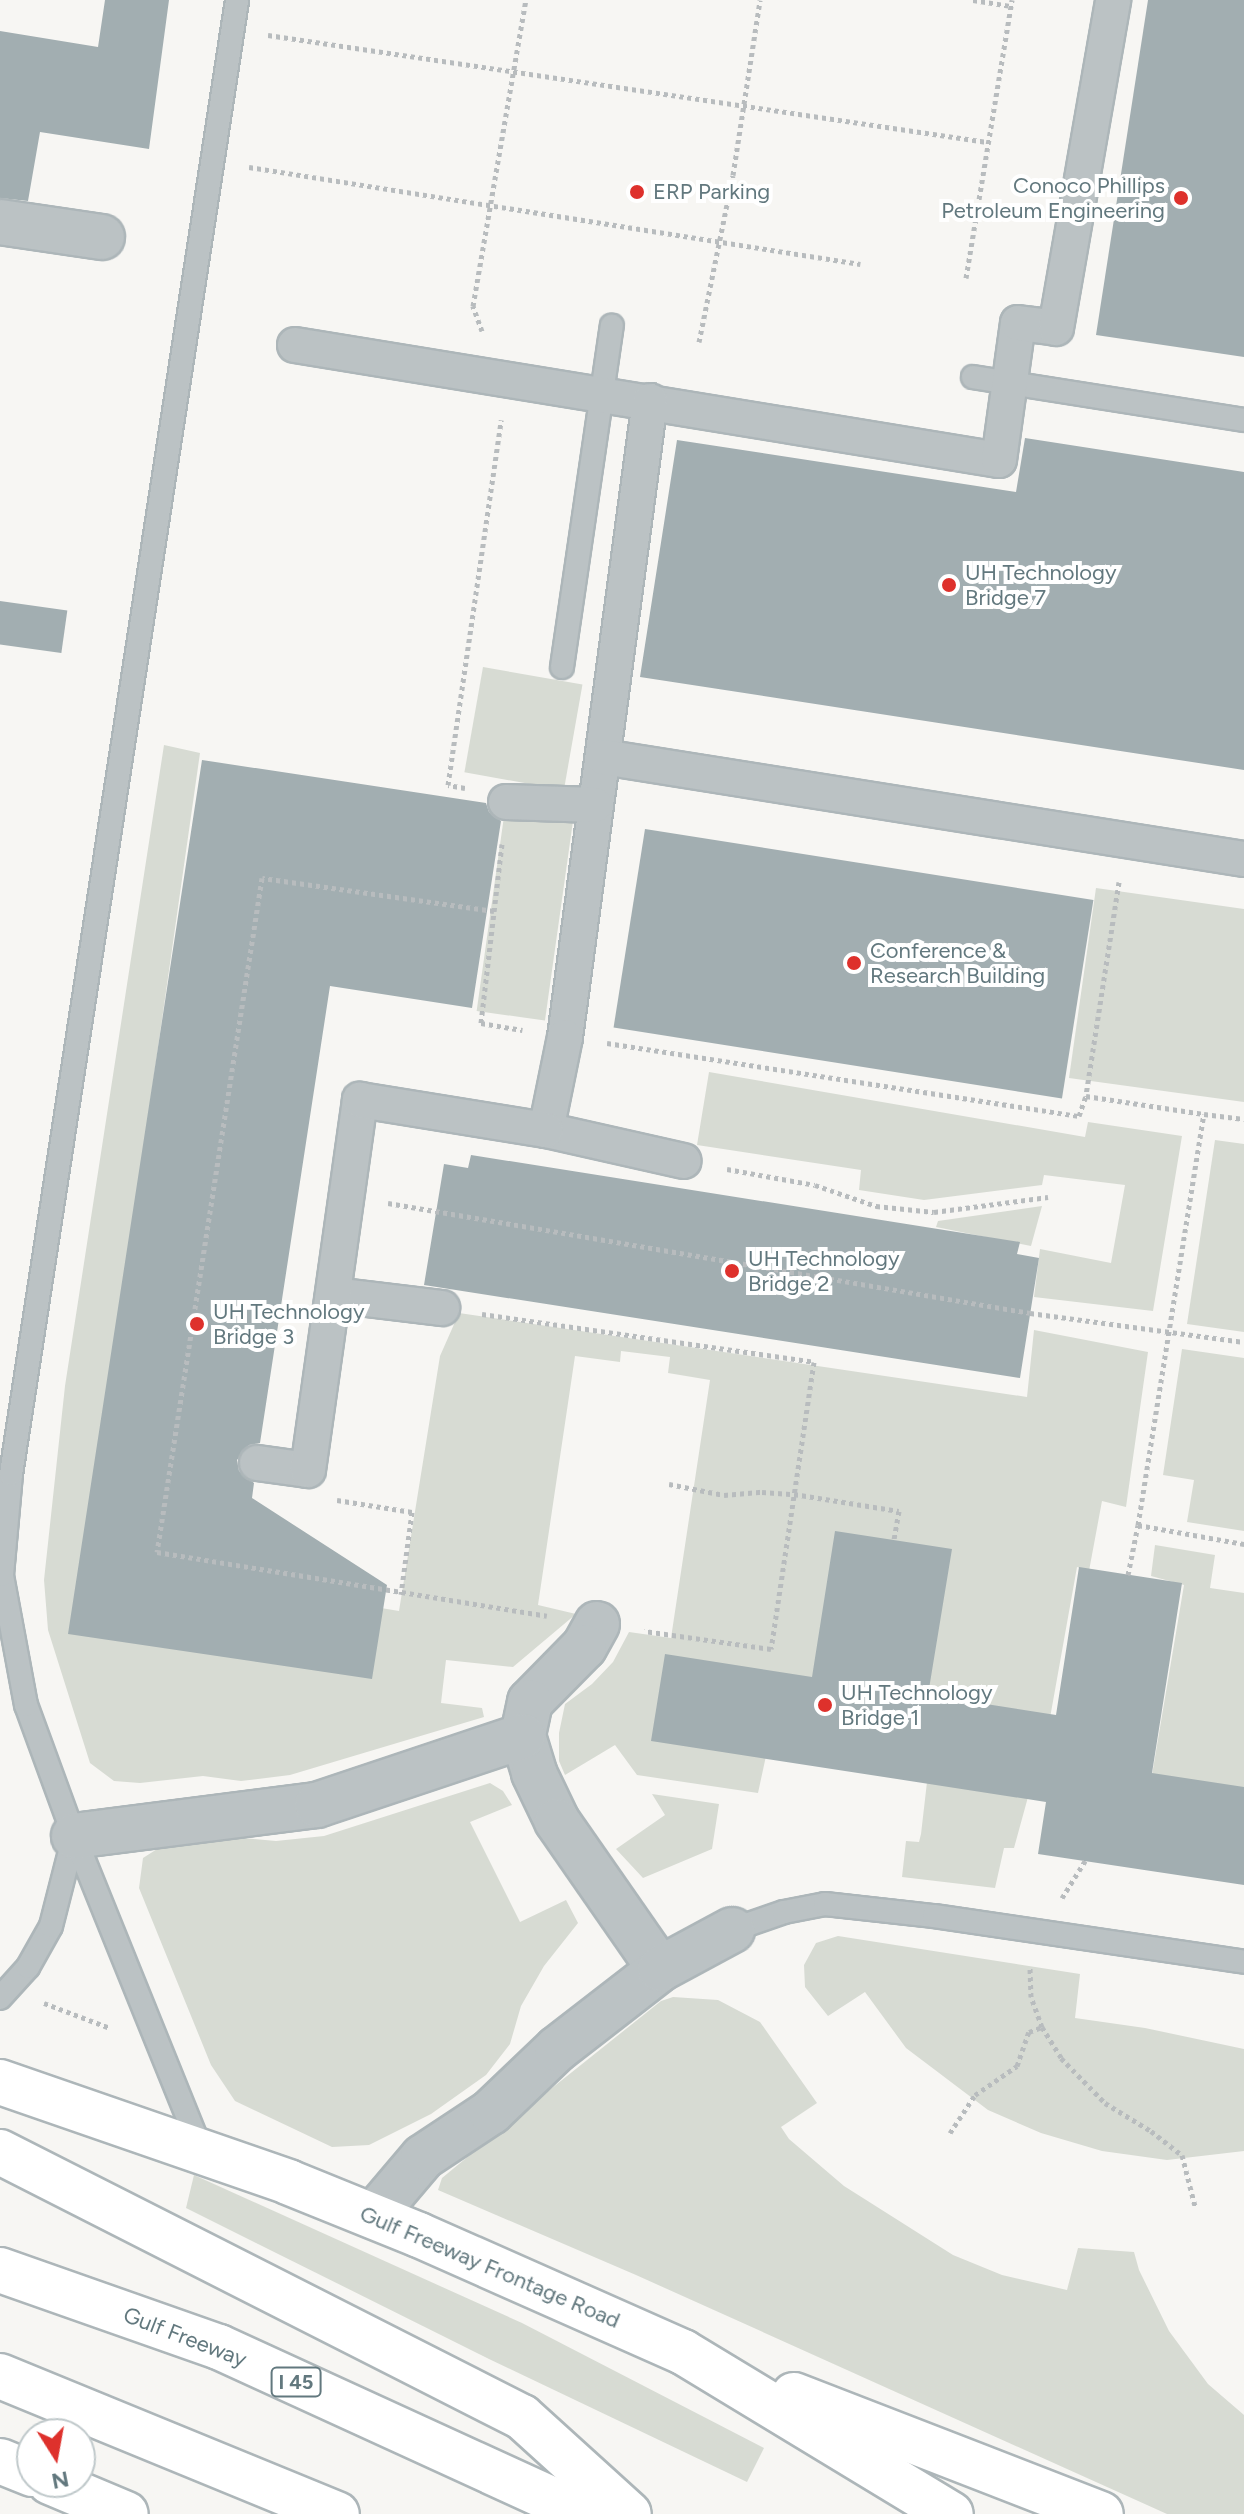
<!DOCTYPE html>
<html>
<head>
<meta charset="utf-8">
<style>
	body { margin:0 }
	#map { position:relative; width:1244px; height:2514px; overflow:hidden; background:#f7f6f3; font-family:Figtree,sans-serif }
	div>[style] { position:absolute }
	.green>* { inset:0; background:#d7dbd3; transform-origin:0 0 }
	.building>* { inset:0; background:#a2aeb1; transform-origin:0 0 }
	.path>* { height:5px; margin-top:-2.5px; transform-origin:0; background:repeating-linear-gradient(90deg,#b8bcbe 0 4px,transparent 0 8px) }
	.roads { filter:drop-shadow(2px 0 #adb6b9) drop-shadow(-2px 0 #adb6b9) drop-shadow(0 2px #adb6b9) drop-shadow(0 -2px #adb6b9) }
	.service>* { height:22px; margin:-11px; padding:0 11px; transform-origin:11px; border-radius:11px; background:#bbc2c4 }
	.pedestrian>* { height:34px; margin:-17px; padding:0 17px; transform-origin:17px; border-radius:17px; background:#bbc2c4 }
	.minor>* { height:44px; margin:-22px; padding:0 22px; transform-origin:22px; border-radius:22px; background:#bbc2c4 }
	.secondary>* { height:44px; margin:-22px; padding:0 22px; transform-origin:22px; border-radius:22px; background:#fff }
	.motorway>* { height:44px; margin:-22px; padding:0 22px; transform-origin:22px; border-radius:22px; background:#fff }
	.dots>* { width:22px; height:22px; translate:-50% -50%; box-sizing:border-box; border:4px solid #fff; border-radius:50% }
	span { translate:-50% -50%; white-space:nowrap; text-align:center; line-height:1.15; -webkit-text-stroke:8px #fff; paint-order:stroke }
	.shield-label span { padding:2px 6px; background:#fff; border:2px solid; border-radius:6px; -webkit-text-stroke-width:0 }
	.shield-label { font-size:20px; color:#62787e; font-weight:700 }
	.poi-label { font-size:22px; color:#62787e }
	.right { translate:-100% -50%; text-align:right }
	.left { translate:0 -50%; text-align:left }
	.street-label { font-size:22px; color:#62787e }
	.north { position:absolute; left:16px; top:2418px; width:80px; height:80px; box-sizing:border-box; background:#fff; border:2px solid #c0c9cb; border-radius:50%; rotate:169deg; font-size:22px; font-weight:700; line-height:32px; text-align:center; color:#62787e }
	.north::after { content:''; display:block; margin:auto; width:28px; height:36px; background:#de312c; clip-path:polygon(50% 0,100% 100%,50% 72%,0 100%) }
</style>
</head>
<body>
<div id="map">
	<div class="green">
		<i style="left:483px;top:667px;width:101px;height:107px;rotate:10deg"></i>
		<i style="clip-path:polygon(164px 745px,200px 753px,75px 1630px,381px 1608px,399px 1611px,440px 1356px,459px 1313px,1027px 1397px,1034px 1330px,1148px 1352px,1126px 1507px,1102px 1501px,1089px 1571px,1077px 1567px,1050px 1718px,814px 1684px,766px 1756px,758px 1793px,637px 1775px,615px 1745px,565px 1775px,559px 1761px,559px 1733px,565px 1704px,592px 1684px,613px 1662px,629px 1632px,671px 1638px,710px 1380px,668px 1373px,670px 1357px,621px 1351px,620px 1362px,575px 1356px,538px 1605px,576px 1614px,513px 1667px,446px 1660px,441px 1703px,482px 1708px,484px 1717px,290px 1775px,241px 1781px,203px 1776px,140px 1783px,114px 1781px,90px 1763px,48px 1630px,44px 1580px,65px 1386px)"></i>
		<i style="left:506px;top:802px;width:69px;height:211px;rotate:8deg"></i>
		<i style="clip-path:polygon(1096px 888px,1244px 909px,1244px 1102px,1069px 1078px)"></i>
		<i style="clip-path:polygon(709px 1072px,1085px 1137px,1088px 1122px,1182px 1136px,1153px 1311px,1034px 1297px,1040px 1249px,1111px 1263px,1125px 1185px,1044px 1175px,1042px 1185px,924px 1200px,859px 1190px,861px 1170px,697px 1145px)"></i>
		<i style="clip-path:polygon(1215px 1140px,1244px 1144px,1244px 1332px,1187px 1324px)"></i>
		<i style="clip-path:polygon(1042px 1206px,1031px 1246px,936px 1227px,938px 1221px)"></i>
		<i style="clip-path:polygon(1182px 1349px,1244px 1358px,1244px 1531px,1187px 1522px,1194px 1480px,1163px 1475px)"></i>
		<i style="clip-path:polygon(1155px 1545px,1215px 1555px,1210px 1588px,1244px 1593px,1244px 1792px,1152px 1775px,1184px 1585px,1151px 1576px)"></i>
		<i style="clip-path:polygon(927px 1782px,1028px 1797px,1014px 1848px,1004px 1848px,995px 1888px,902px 1877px,906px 1841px,919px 1842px,921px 1834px)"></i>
		<i style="clip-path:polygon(490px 1783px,503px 1791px,512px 1805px,470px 1822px,520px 1922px,566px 1900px,578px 1923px,544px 1966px,521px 2006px,510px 2044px,486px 2075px,431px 2114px,369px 2145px,332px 2147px,235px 2101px,211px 2065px,139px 1888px,143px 1858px,176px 1837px,212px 1835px,276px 1841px,324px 1836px)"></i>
		<i style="clip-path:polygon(652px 1794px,719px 1804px,712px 1849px,643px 1878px,616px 1849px,665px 1815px)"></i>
		<i style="clip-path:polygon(838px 1936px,1080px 1974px,1075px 2018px,1145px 2028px,1244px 2049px,1244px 2151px,1167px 2160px,1102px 2151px,1041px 2133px,988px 2110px,906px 2048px,865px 1992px,828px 2016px,805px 1987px,804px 1965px,816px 1943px)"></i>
		<i style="clip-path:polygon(673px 1997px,718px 2000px,760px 2022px,817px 2103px,781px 2127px,789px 2139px,844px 2186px,953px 2255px,1002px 2275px,1067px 2290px,1078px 2248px,1134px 2252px,1139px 2270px,1169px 2331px,1208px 2384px,1244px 2415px,1244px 2514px,1167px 2514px,636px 2275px,438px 2190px,442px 2178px,527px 2108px,661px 2001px)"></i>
		<i style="clip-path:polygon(194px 2175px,522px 2323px,764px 2448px,747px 2482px,489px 2359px,186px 2208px)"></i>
	</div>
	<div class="building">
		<i style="clip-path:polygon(105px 0,169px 0,149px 149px,40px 132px,28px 201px,0 198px,0 31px,98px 47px)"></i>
		<i style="clip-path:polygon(1148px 0,1244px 0,1244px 357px,1096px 335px)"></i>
		<i style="clip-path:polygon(1025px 438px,1244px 472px,1244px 770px,640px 677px,677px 440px,1016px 492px)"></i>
		<i style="left:0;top:601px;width:68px;height:43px;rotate:8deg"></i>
		<i style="clip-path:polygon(202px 760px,486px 803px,489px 812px,501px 821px,472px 1008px,330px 986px,260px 1443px,249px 1445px,237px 1460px,239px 1471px,254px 1483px,252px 1498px,387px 1585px,372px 1679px,68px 1634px)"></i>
		<i style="left:645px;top:829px;width:454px;height:201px;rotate:9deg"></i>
		<i style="clip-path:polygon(471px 1155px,1020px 1242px,1017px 1254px,1039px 1258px,1020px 1378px,424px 1285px,444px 1164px,468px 1168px)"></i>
		<i style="clip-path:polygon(835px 1531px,952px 1549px,928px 1695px,1056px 1715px,1079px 1567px,1182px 1583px,1152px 1773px,1244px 1787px,1244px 1885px,1038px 1854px,1046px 1802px,651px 1741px,665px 1654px,812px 1677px)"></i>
	</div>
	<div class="path">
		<i style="left:973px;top:0;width:39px;rotate:9deg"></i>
		<i style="left:268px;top:35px;width:727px;rotate:8.46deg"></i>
		<i style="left:249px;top:167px;width:619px;rotate:9.02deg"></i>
		<i style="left:966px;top:278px;width:282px;rotate:-80.6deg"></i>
		<i style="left:482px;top:331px;width:27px;rotate:-110deg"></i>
		<i style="left:473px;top:306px;width:311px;rotate:-80.2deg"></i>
		<i style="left:699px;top:342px;width:170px;rotate:-78.5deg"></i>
		<i style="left:733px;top:175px;width:177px;rotate:-81.2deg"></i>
		<i style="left:465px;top:788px;width:17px;rotate:-170deg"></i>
		<i style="left:448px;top:785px;width:369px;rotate:-81.7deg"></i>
		<i style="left:502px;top:844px;width:180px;rotate:96.7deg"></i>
		<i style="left:481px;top:1023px;width:42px;rotate:9.7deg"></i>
		<i style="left:1119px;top:882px;width:217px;rotate:98.8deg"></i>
		<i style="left:1086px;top:1096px;width:119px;rotate:8.7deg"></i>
		<i style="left:494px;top:911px;width:234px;rotate:-171.9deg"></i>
		<i style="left:262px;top:878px;width:682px;rotate:98.85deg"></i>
		<i style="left:157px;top:1552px;width:395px;rotate:9.3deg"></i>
		<i style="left:607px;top:1043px;width:478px;rotate:8.8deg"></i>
		<i style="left:1079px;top:1116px;width:21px;rotate:-71deg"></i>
		<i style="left:727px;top:1169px;width:89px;rotate:10.3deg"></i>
		<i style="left:815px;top:1185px;width:65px;rotate:19deg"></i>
		<i style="left:876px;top:1206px;width:58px;rotate:5.9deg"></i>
		<i style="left:934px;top:1212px;width:115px;rotate:-7.5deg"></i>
		<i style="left:388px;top:1203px;width:651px;rotate:9.72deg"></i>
		<i style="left:1030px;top:1313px;width:216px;rotate:7.7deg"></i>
		<i style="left:482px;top:1314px;width:335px;rotate:8.2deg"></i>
		<i style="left:814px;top:1362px;width:290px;rotate:98.5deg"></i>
		<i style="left:771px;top:1649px;width:128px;rotate:-171.9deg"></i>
		<i style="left:669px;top:1484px;width:56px;rotate:11.3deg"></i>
		<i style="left:724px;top:1495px;width:38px;rotate:-5deg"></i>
		<i style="left:762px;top:1492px;width:32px;rotate:4deg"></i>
		<i style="left:794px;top:1494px;width:106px;rotate:9.2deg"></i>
		<i style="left:899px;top:1511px;width:29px;rotate:100deg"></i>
		<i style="left:337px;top:1500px;width:76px;rotate:9.1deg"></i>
		<i style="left:412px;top:1512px;width:83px;rotate:97.6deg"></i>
		<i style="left:1138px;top:1525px;width:416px;rotate:-80.9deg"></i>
		<i style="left:1204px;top:1114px;width:40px;rotate:7.1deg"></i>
		<i style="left:1128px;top:1575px;width:51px;rotate:-78.7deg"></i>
		<i style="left:1138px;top:1525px;width:108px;rotate:10.2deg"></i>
		<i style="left:1062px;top:1898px;width:44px;rotate:-58.1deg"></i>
		<i style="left:44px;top:2003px;width:71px;rotate:20.7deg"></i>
		<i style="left:1042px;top:2027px;width:36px;rotate:58deg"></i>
		<i style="left:1061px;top:2058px;width:63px;rotate:45.6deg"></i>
		<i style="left:1105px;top:2103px;width:54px;rotate:31.3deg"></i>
		<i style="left:1151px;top:2131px;width:39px;rotate:38deg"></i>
		<i style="left:1182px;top:2155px;width:53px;rotate:75.7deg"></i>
		<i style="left:950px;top:2133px;width:45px;rotate:-56.7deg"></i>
		<i style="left:975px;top:2095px;width:51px;rotate:-34.6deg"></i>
		<i style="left:1017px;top:2066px;width:36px;rotate:-71deg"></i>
		<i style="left:1029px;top:2032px;width:14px;rotate:-21deg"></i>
		<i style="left:1042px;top:2027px;width:32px;rotate:-110deg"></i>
		<i style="left:1031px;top:1997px;width:29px;rotate:-92deg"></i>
	</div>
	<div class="roads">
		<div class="service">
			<i style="left:973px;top:377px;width:274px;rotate:9deg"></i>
			<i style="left:562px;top:667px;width:345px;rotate:-81.7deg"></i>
			<i style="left:732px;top:1930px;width:55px;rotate:-19.1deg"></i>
			<i style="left:784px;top:1912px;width:42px;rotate:-11deg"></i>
			<i style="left:825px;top:1904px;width:110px;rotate:6.3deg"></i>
			<i style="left:934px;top:1916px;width:313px;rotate:8.4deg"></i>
			<i style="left:0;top:1998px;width:42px;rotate:-47.9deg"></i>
			<i style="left:28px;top:1967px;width:47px;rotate:-60.7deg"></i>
			<i style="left:51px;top:1926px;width:93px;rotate:-75.7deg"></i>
			<i style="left:201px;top:2150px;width:339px;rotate:-112deg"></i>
			<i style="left:74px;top:1836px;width:140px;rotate:-110.1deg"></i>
			<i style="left:26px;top:1705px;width:132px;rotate:-100.5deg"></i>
			<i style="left:2px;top:1575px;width:101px;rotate:-84.9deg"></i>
			<i style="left:11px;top:1474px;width:1491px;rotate:-81.28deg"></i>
		</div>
		<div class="pedestrian">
			<i style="left:295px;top:345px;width:713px;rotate:9.28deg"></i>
			<i style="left:999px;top:460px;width:138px;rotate:-82.1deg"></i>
			<i style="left:1018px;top:323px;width:38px;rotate:7deg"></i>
			<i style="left:1056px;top:328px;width:333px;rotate:-80.1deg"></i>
			<i style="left:650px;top:401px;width:642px;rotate:97.61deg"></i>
			<i style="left:565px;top:1037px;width:95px;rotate:101.5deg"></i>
			<i style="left:546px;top:1130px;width:141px;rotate:12.7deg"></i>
			<i style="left:603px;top:757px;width:649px;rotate:9.04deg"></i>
			<i style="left:506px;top:802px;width:89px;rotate:1.9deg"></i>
			<i style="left:333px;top:1295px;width:110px;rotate:6.8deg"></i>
			<i style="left:257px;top:1463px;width:51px;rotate:7.8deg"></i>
			<i style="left:308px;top:1470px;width:374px;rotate:-82deg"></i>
			<i style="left:360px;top:1100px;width:188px;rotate:9.2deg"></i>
		</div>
		<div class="minor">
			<i style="left:0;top:222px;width:103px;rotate:8.4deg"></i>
			<i style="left:597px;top:1624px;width:26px;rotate:119deg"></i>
			<i style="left:584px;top:1647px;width:77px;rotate:134.5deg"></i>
			<i style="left:530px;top:1702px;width:35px;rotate:102deg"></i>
			<i style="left:523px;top:1736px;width:39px;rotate:73deg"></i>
			<i style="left:534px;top:1773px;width:53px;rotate:64.4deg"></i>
			<i style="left:557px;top:1821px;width:180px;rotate:55.2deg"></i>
			<i style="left:74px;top:1836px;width:245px;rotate:-7.3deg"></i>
			<i style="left:317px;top:1805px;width:217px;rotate:-18.5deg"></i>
			<i style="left:373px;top:2216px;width:77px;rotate:-49.7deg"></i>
			<i style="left:423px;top:2157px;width:82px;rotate:-33.5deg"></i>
			<i style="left:491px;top:2112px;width:91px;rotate:-43.7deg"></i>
			<i style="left:557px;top:2049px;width:130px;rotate:-37.8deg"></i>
			<i style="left:660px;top:1969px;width:82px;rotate:-28.4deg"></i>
		</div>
		<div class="secondary">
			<i style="left:0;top:2082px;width:305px;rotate:19.1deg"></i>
			<i style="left:288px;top:2182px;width:141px;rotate:22deg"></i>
			<i style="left:419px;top:2235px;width:289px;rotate:23.9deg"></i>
			<i style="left:683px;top:2352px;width:313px;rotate:31.2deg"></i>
			<i style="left:794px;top:2395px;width:329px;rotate:21.2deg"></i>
		</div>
		<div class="motorway">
			<i style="left:0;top:2152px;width:585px;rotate:26.92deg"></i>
			<i style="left:522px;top:2417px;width:144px;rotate:42.2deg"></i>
			<i style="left:0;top:2270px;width:232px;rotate:19.4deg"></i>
			<i style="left:219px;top:2347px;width:400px;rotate:24.6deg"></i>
			<i style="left:0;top:2376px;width:364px;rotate:22.3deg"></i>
			<i style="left:0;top:2461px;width:35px;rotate:22deg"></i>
			<i style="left:50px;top:2482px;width:82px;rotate:22.8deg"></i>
		</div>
	</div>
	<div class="dots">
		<i style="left:637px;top:192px;background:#de312c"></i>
		<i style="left:1181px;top:198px;background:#de312c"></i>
		<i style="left:949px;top:585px;background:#de312c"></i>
		<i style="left:854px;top:963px;background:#de312c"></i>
		<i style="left:732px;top:1271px;background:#de312c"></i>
		<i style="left:197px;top:1324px;background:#de312c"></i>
		<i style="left:825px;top:1705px;background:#de312c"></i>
	</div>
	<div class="shield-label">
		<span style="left:296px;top:2382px">I 45</span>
	</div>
	<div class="poi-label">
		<span class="right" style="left:1165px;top:198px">Conoco Phillips<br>Petroleum Engineering</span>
		<span class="left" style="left:653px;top:192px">ERP Parking</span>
		<span class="left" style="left:965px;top:585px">UH Technology<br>Bridge 7</span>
		<span class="left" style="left:870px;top:963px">Conference &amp;<br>Research Building</span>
		<span class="left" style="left:748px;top:1271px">UH Technology<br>Bridge 2</span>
		<span class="left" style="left:213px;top:1324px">UH Technology<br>Bridge 3</span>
		<span class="left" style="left:841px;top:1705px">UH Technology<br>Bridge 1</span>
	</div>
	<div class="street-label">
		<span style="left:490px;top:2267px;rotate:23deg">Gulf Freeway Frontage Road</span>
		<span style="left:185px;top:2337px;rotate:21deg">Gulf Freeway</span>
	</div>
	<div class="north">N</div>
</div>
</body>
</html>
